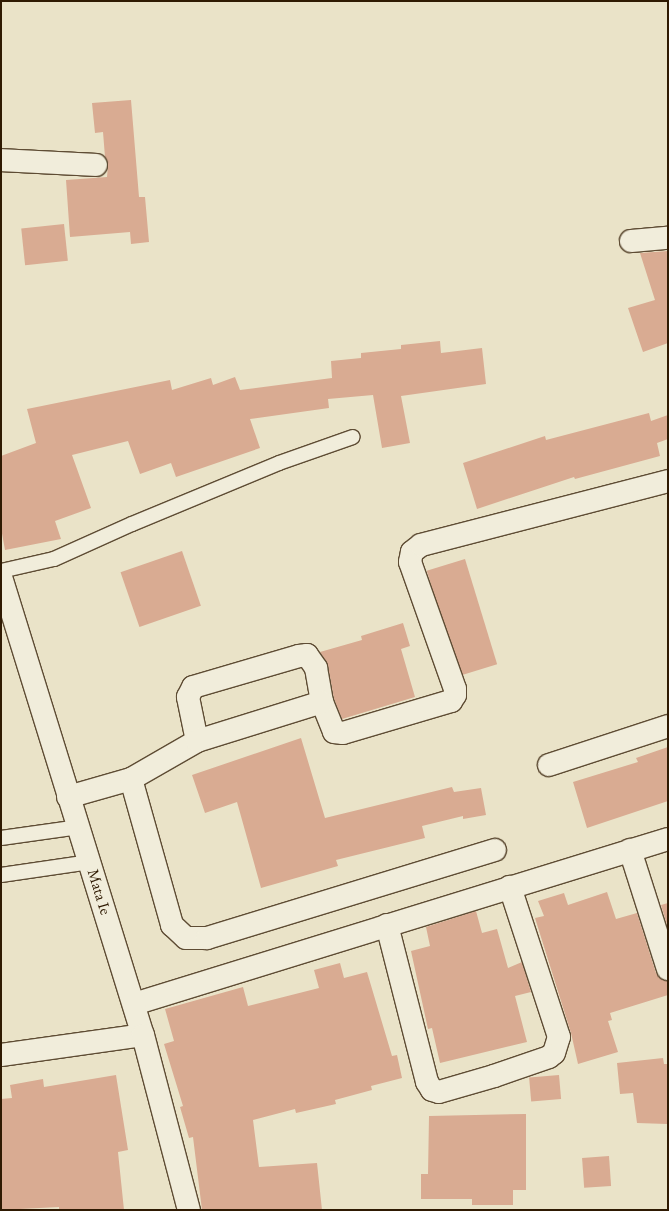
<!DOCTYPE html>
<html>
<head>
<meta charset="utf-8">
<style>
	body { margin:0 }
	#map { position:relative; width:669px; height:1211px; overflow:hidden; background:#eae3c8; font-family:"EB Garamond",serif }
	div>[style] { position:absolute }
	.building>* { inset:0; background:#d9ab92; transform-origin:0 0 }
	.roads { filter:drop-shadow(1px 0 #5e4c34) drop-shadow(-1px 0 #5e4c34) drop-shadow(0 1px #5e4c34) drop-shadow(0 -1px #5e4c34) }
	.lane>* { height:14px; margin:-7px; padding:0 7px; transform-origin:7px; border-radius:7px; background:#f1eddb }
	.street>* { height:22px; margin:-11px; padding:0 11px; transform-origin:11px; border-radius:11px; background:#f1eddb }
	.secondary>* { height:22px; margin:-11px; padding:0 11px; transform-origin:11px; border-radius:11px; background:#f1eddb }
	span { translate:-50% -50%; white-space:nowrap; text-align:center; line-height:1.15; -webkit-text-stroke:3px #f1eddb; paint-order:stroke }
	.street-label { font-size:16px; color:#2f1a02 }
	.frame { position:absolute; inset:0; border:2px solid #2f1a02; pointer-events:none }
</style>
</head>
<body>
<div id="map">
	<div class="building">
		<i style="clip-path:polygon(131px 100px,139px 197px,145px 197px,149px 242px,131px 244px,130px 232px,70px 237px,66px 180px,107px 177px,108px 165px,105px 157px,103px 132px,95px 133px,92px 103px)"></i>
		<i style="left:64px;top:224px;width:37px;height:43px;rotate:84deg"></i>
		<i style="clip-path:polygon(668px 251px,668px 343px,643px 352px,628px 308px,655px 300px,640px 253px)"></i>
		<i style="clip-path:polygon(440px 341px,441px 353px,482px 348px,486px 384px,401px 396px,410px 443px,382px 448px,373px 395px,328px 399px,329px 408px,250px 419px,260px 448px,176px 477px,171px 463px,140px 474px,128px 441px,72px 455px,91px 508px,55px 521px,61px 539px,5px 550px,1px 528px,1px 456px,36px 443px,27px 409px,170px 380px,172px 390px,211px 378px,213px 385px,235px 377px,240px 390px,332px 378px,331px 361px,361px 358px,361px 353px,401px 349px,401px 345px)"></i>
		<i style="clip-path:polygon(649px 413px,651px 421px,668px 415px,668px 439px,657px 443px,660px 456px,575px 479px,574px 477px,477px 509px,463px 463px,545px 436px,546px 440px)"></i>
		<i style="left:182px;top:551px;width:58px;height:65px;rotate:71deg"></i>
		<i style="left:465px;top:559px;width:110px;height:40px;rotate:73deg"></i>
		<i style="clip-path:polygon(403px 623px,410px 646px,401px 649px,415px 697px,342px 719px,334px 699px,328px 666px,320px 652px,362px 640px,361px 636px)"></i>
		<i style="clip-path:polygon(301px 738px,325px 818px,452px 787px,454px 792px,481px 788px,486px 815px,463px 819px,463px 816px,422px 826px,425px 838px,336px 860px,338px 866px,261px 888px,237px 802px,205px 813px,192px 775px)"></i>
		<i style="clip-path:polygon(668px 747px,668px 801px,587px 828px,573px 782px,638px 762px,636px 758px)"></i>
		<i style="clip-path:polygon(607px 892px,616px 919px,637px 913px,656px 973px,660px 978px,668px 981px,668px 995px,610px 1013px,612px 1020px,608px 1021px,618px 1052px,578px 1064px,571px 1033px,535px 918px,544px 916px,538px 901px,564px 893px,568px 905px)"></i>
		<i style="clip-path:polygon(668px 903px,668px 928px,661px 905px)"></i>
		<i style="clip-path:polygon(476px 911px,482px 933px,497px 929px,508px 968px,522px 962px,531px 992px,515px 996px,527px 1042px,440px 1063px,432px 1028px,428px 1029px,411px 951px,430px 946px,426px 927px)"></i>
		<i style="clip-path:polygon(340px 963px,344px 978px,367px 972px,392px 1056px,397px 1055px,402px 1078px,371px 1086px,372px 1090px,335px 1100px,336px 1104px,296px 1113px,295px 1109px,253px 1120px,259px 1167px,317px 1163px,322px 1210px,202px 1210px,193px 1137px,189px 1138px,180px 1107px,183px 1106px,164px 1044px,174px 1041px,165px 1009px,243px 987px,248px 1006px,319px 988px,314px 970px)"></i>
		<i style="clip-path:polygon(663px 1058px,664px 1064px,668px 1064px,668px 1120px,667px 1124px,637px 1123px,633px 1093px,620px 1094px,617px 1063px)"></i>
		<i style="clip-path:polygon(116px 1075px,128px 1150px,118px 1152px,124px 1210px,59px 1210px,59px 1207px,1px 1210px,1px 1099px,12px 1098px,10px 1085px,43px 1079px,44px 1087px)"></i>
		<i style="left:559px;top:1075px;width:24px;height:30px;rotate:85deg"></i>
		<i style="clip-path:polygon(526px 1114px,526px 1190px,513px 1190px,513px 1205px,472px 1205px,472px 1199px,421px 1199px,421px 1174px,428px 1174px,429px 1116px)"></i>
		<i style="left:609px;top:1156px;width:30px;height:27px;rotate:86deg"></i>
	</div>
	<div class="roads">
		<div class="lane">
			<i style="left:1px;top:571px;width:54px;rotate:-12.8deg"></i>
			<i style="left:54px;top:559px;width:85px;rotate:-24.2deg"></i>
			<i style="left:132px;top:524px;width:159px;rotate:-22.5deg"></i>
			<i style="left:279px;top:463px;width:78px;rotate:-19.4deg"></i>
			<i style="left:1px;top:838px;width:79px;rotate:-8deg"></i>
			<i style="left:1px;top:875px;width:90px;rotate:-8.3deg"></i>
		</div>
		<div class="street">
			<i style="left:1px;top:160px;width:95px;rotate:3deg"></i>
			<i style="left:631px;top:241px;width:37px;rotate:-5deg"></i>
			<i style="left:197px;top:741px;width:45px;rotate:-101.6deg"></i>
			<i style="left:188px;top:697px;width:11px;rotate:-63deg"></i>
			<i style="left:193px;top:687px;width:110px;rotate:-16.3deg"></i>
			<i style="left:299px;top:656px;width:8px;rotate:-7deg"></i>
			<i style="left:307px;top:655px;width:16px;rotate:55deg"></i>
			<i style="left:316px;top:668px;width:35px;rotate:80deg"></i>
			<i style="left:322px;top:702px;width:32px;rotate:68deg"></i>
			<i style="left:334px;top:732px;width:9px;rotate:6deg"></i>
			<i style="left:343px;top:733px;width:113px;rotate:-16.5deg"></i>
			<i style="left:451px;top:701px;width:7px;rotate:-56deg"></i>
			<i style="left:455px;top:695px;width:6px;rotate:-90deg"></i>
			<i style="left:455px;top:689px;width:135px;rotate:-109.5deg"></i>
			<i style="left:410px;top:562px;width:10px;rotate:-79deg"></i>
			<i style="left:412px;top:552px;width:11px;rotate:-38deg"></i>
			<i style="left:421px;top:545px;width:255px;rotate:-14.5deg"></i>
			<i style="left:549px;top:765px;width:125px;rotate:-18.1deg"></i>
			<i style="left:131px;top:779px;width:152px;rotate:74.3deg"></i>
			<i style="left:172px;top:925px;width:19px;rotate:43deg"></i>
			<i style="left:186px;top:938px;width:21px"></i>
			<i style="left:207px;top:938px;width:301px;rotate:-17deg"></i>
			<i style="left:68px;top:797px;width:66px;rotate:-15.9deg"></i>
			<i style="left:131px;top:779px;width:76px;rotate:-29.9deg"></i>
			<i style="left:197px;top:741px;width:131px;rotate:-17.3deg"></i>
			<i style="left:630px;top:850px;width:125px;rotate:72.3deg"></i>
			<i style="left:387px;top:925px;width:162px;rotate:75.7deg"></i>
			<i style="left:427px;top:1082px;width:9px;rotate:58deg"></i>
			<i style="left:432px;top:1090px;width:7px;rotate:16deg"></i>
			<i style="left:439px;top:1092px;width:57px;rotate:-16.2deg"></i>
			<i style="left:494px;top:1076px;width:58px;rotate:-19.1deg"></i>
			<i style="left:549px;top:1057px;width:6px;rotate:-39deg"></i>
			<i style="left:554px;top:1053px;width:17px;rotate:-73deg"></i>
			<i style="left:559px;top:1037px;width:158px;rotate:-108.1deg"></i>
			<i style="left:134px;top:1004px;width:559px;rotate:-17.17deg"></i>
			<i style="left:1px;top:1055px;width:143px;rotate:-8deg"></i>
		</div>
		<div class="secondary">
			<i style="left:1px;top:577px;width:480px;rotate:72.8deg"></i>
			<i style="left:143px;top:1035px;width:181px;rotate:75.3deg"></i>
		</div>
	</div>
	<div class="street-label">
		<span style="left:99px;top:892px;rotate:73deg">Mata Ie</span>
	</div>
	<div class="frame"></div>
</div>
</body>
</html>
